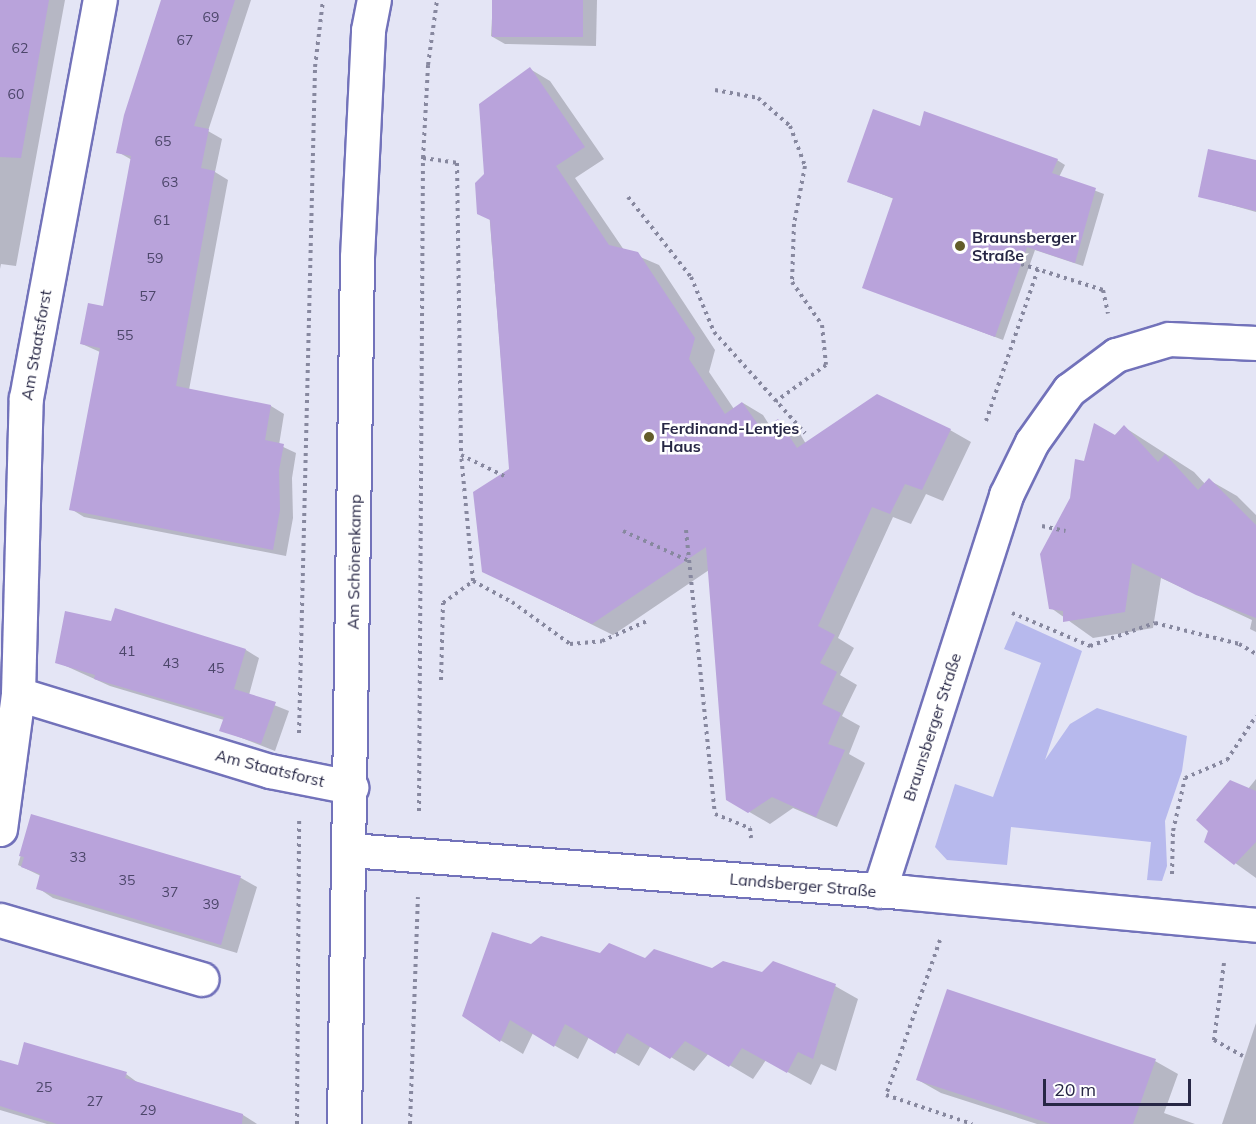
<!DOCTYPE html>
<html>
<head>
<meta charset="utf-8">
<style>
	body { margin:0 }
	#map { position:relative; width:1256px; height:1124px; overflow:hidden; background:#e4e5f5; font-family:Mulish,sans-serif }
	div>[style] { position:absolute }
	.green>* { inset:0; background:#b7b9ed }
	.shadow>* { inset:0; background:#0003 }
	.building>* { inset:0; background:#b9a3db; transform-origin:0 0 }
	.path>* { height:4px; margin-top:-2px; transform-origin:0; background:repeating-linear-gradient(90deg,#87889f 0 3px,transparent 0 7.5px) }
	.roads { filter:drop-shadow(2px 0 #7272ba) drop-shadow(-2px 0 #7272ba) drop-shadow(0 2px #7272ba) drop-shadow(0 -2px #7272ba) }
	.minor>* { height:33px; margin:-16.5px; padding:0 16.5px; transform-origin:16.5px; border-radius:16.5px; background:#fff }
	.major>* { height:33px; margin:-16.5px; padding:0 16.5px; transform-origin:16.5px; border-radius:16.5px; background:#fff }
	.dots>* { width:16px; height:16px; translate:-50% -50%; box-sizing:border-box; border:3px solid #fff; border-radius:50% }
	span { translate:-50% -50%; white-space:nowrap; text-align:center; line-height:1.15; -webkit-text-stroke:5px #fff; paint-order:stroke }
	.number-label { font-size:14px; color:#4c466a }
	.number-label span { -webkit-text-stroke-width:0 }
	.poi-label { font-size:16px; color:#272745; font-weight:700 }
	.left { translate:0 -50%; text-align:left }
	.street-label { font-size:16px; color:#272745 }
	.scale { position:absolute; left:1043px; top:1079px; width:148px; height:27px; box-sizing:border-box; border:3px solid #272745; border-top:0; padding-left:8px; font-size:18px; line-height:21px; white-space:nowrap; color:#272745; -webkit-text-stroke:4px #fff; paint-order:stroke }
</style>
</head>
<body>
<div id="map">
	<div class="green">
		<i style="clip-path:polygon(1016px 621px,1082px 651px,1045px 760px,1070px 724px,1097px 708px,1187px 736px,1182px 771px,1165px 821px,1167px 866px,1162px 881px,1147px 880px,1151px 842px,1011px 827px,1007px 865px,947px 860px,935px 847px,955px 784px,993px 797px,1041px 663px,1004px 649px)"></i>
	</div>
	<div class="shadow">
		<i style="clip-path:polygon(0 0,65px 0,16px 266px,1px 264px,0 269px)"></i>
		<i style="clip-path:polygon(163px 0,251px 0,208px 131px,222px 139px,215px 172px,228px 180px,189px 390px,271px 406px,284px 414px,279px 445px,296px 453px,292px 478px,293px 518px,286px 556px,84px 517px,71px 509px,100px 352px,82px 344px,104px 308px,132px 160px,118px 152px)"></i>
		<i style="clip-path:polygon(493px 0,597px 0,596px 46px,505px 44px,491px 36px)"></i>
		<i style="clip-path:polygon(530px 69px,550px 81px,604px 159px,575px 178px,624px 250px,659px 265px,715px 350px,709px 372px,734px 409px,743px 403px,763px 415px,770px 426px,778px 420px,799px 432px,806px 444px,950px 430px,971px 442px,943px 501px,926px 494px,911px 524px,893px 517px,838px 638px,854px 648px,840px 675px,857px 685px,842px 716px,860px 726px,849px 754px,865px 763px,837px 827px,793px 808px,770px 824px,727px 799px,709px 570px,613px 635px,484px 571px,510px 470px,486px 174px)"></i>
		<i style="clip-path:polygon(921px 128px,1057px 160px,1065px 165px,1059px 177px,1104px 194px,1083px 266px,1035px 250px,1003px 340px,864px 287px,894px 199px,849px 181px)"></i>
		<i style="clip-path:polygon(1256px 162px,1256px 212px,1200px 196px)"></i>
		<i style="clip-path:polygon(1124px 427px,1194px 472px,1205px 484px,1209px 480px,1237px 496px,1256px 515px,1256px 632px,1250px 629px,1252px 620px,1161px 578px,1153px 628px,1093px 638px,1051px 608px,1072px 499px,1085px 462px)"></i>
		<i style="clip-path:polygon(246px 650px,259px 658px,249px 695px,289px 711px,275px 751px,221px 730px,224px 720px,110px 686px,57px 662px)"></i>
		<i style="clip-path:polygon(1256px 779px,1256px 878px,1206px 842px)"></i>
		<i style="clip-path:polygon(32px 816px,241px 878px,257px 887px,237px 953px,53px 898px,38px 888px,41px 876px,18px 865px)"></i>
		<i style="clip-path:polygon(531px 945px,835px 986px,858px 999px,836px 1071px,821px 1064px,811px 1085px,766px 1060px,753px 1079px,709px 1053px,694px 1071px,651px 1045px,639px 1066px,589px 1037px,578px 1059px,533px 1033px,523px 1054px,500px 1040px)"></i>
		<i style="clip-path:polygon(1256px 1023px,1256px 1124px,1222px 1124px)"></i>
		<i style="clip-path:polygon(1155px 1061px,1178px 1074px,1164px 1113px,1195px 1124px,1037px 1124px,941px 1093px,918px 1080px)"></i>
		<i style="clip-path:polygon(0 1062px,20px 1067px,126px 1074px,141px 1085px,243px 1115px,257px 1124px,47px 1124px,0 1110px)"></i>
	</div>
	<div class="building">
		<i style="clip-path:polygon(0 0,49px 0,21px 158px,0 157px)"></i>
		<i style="clip-path:polygon(161px 0,235px 0,194px 126px,209px 129px,201px 168px,215px 171px,176px 386px,271px 405px,265px 440px,284px 444px,279px 470px,280px 510px,273px 550px,69px 510px,100px 348px,80px 344px,88px 303px,103px 306px,131px 156px,116px 153px,124px 115px)"></i>
		<i style="left:492px;top:0;width:91px;height:37px"></i>
		<i style="clip-path:polygon(530px 67px,585px 147px,556px 166px,609px 245px,638px 252px,695px 338px,689px 359px,725px 414px,742px 402px,762px 430px,778px 419px,797px 448px,877px 394px,951px 429px,922px 490px,905px 484px,890px 514px,872px 507px,818px 626px,835px 635px,820px 663px,837px 672px,822px 704px,841px 713px,828px 744px,845px 750px,816px 817px,772px 797px,748px 813px,726px 800px,706px 547px,592px 624px,482px 572px,473px 492px,509px 469px,490px 220px,477px 214px,475px 183px,484px 174px,479px 104px)"></i>
		<i style="clip-path:polygon(873px 109px,920px 126px,924px 111px,1058px 159px,1052px 173px,1096px 188px,1075px 263px,1027px 247px,995px 337px,862px 288px,893px 198px,847px 182px)"></i>
		<i style="clip-path:polygon(1208px 149px,1256px 160px,1256px 211px,1198px 197px)"></i>
		<i style="clip-path:polygon(1094px 423px,1115px 435px,1124px 425px,1158px 462px,1165px 454px,1198px 490px,1209px 478px,1256px 525px,1256px 618px,1196px 595px,1132px 563px,1125px 612px,1063px 622px,1063px 611px,1049px 609px,1040px 554px,1070px 498px,1075px 459px,1084px 461px)"></i>
		<i style="clip-path:polygon(115px 608px,246px 649px,234px 689px,276px 702px,261px 744px,219px 731px,224px 717px,94px 679px,95px 675px,55px 663px,65px 611px,111px 621px)"></i>
		<i style="clip-path:polygon(1230px 780px,1256px 791px,1256px 842px,1234px 865px,1204px 842px,1208px 831px,1196px 820px)"></i>
		<i style="clip-path:polygon(31px 814px,241px 876px,221px 945px,36px 889px,40px 874px,21px 867px,24px 857px,19px 856px)"></i>
		<i style="clip-path:polygon(492px 932px,531px 944px,541px 936px,600px 953px,609px 943px,645px 958px,654px 949px,712px 968px,723px 961px,762px 972px,773px 961px,836px 984px,813px 1059px,798px 1052px,787px 1073px,742px 1048px,729px 1067px,685px 1041px,670px 1059px,627px 1033px,615px 1054px,565px 1024px,554px 1047px,510px 1020px,500px 1042px,462px 1016px)"></i>
		<i style="clip-path:polygon(947px 989px,1156px 1059px,1133px 1124px,1051px 1124px,916px 1080px)"></i>
		<i style="clip-path:polygon(24px 1042px,127px 1072px,125px 1078px,243px 1114px,242px 1124px,57px 1124px,0 1106px,0 1060px,18px 1065px)"></i>
	</div>
	<div class="path">
		<i style="left:715px;top:90px;width:44px;rotate:10.5deg"></i>
		<i style="left:758px;top:98px;width:43px;rotate:41.2deg"></i>
		<i style="left:790px;top:126px;width:43px;rotate:69.4deg"></i>
		<i style="left:805px;top:166px;width:59px;rotate:100.7deg"></i>
		<i style="left:794px;top:224px;width:58px;rotate:92deg"></i>
		<i style="left:792px;top:282px;width:52px;rotate:55.1deg"></i>
		<i style="left:822px;top:325px;width:40px;rotate:84.3deg"></i>
		<i style="left:826px;top:365px;width:62px;rotate:144.2deg"></i>
		<i style="left:423px;top:158px;width:34px;rotate:8deg"></i>
		<i style="left:457px;top:163px;width:292px;rotate:89.2deg"></i>
		<i style="left:628px;top:197px;width:102px;rotate:51.8deg"></i>
		<i style="left:691px;top:277px;width:60px;rotate:67.3deg"></i>
		<i style="left:714px;top:332px;width:136px;rotate:48deg"></i>
		<i style="left:1021px;top:264px;width:86px;rotate:17.6deg"></i>
		<i style="left:1103px;top:290px;width:24px;rotate:78deg"></i>
		<i style="left:986px;top:421px;width:161px;rotate:-71.1deg"></i>
		<i style="left:1042px;top:526px;width:24px;rotate:12deg"></i>
		<i style="left:686px;top:530px;width:285px;rotate:84.2deg"></i>
		<i style="left:715px;top:814px;width:38px;rotate:22deg"></i>
		<i style="left:750px;top:828px;width:10px;rotate:84deg"></i>
		<i style="left:623px;top:531px;width:72px;rotate:24.4deg"></i>
		<i style="left:473px;top:581px;width:44px;rotate:28.3deg"></i>
		<i style="left:512px;top:602px;width:72px;rotate:35.9deg"></i>
		<i style="left:570px;top:644px;width:32px;rotate:-5deg"></i>
		<i style="left:602px;top:641px;width:49px;rotate:-24deg"></i>
		<i style="left:1012px;top:613px;width:85px;rotate:22.9deg"></i>
		<i style="left:1090px;top:646px;width:69px;rotate:-19.5deg"></i>
		<i style="left:1155px;top:623px;width:87px;rotate:14deg"></i>
		<i style="left:1239px;top:644px;width:20px;rotate:30deg"></i>
		<i style="left:441px;top:680px;width:77px;rotate:-88.5deg"></i>
		<i style="left:443px;top:603px;width:37px;rotate:-36deg"></i>
		<i style="left:473px;top:581px;width:127px;rotate:-95.4deg"></i>
		<i style="left:461px;top:455px;width:48px;rotate:26deg"></i>
		<i style="left:299px;top:733px;width:666px;rotate:-88.62deg"></i>
		<i style="left:315px;top:67px;width:67px;rotate:-83.2deg"></i>
		<i style="left:419px;top:811px;width:653px;rotate:-89.65deg"></i>
		<i style="left:423px;top:158px;width:93px;rotate:-86.9deg"></i>
		<i style="left:428px;top:65px;width:66px;rotate:-82.1deg"></i>
		<i style="left:1172px;top:874px;width:43px;rotate:-88.7deg"></i>
		<i style="left:1173px;top:831px;width:54px;rotate:-77.2deg"></i>
		<i style="left:1185px;top:778px;width:46px;rotate:-23.2deg"></i>
		<i style="left:1227px;top:760px;width:53px;rotate:-56.6deg"></i>
		<i style="left:940px;top:940px;width:164px;rotate:109.2deg"></i>
		<i style="left:886px;top:1095px;width:91px;rotate:18.6deg"></i>
		<i style="left:1224px;top:963px;width:78px;rotate:97.4deg"></i>
		<i style="left:1214px;top:1040px;width:33px;rotate:29deg"></i>
		<i style="left:297px;top:1124px;width:305px;rotate:-89.6deg"></i>
		<i style="left:410px;top:1124px;width:227px;rotate:-88deg"></i>
	</div>
	<div class="roads">
		<div class="minor">
			<i style="left:18px;top:694px;width:264px;rotate:17deg"></i>
			<i style="left:270px;top:771px;width:83px;rotate:11.2deg"></i>
			<i style="left:0;top:829px;width:136px;rotate:-82.4deg"></i>
			<i style="left:18px;top:694px;width:296px;rotate:-88.5deg"></i>
			<i style="left:26px;top:398px;width:405px;rotate:-79.5deg"></i>
			<i style="left:350px;top:850px;width:554px;rotate:4.35deg"></i>
			<i style="left:902px;top:892px;width:356px;rotate:5.3deg"></i>
			<i style="left:879px;top:891px;width:416px;rotate:-72.2deg"></i>
			<i style="left:1006px;top:495px;width:59px;rotate:-63.9deg"></i>
			<i style="left:1032px;top:442px;width:64px;rotate:-54.6deg"></i>
			<i style="left:1069px;top:390px;width:59px;rotate:-36.7deg"></i>
			<i style="left:1116px;top:355px;width:55px;rotate:-16.8deg"></i>
			<i style="left:1169px;top:339px;width:87px;rotate:2.6deg"></i>
			<i style="left:0;top:920px;width:210px;rotate:16.3deg"></i>
		</div>
		<div class="major">
			<i style="left:344px;top:1124px;width:867px;rotate:-89.14deg"></i>
			<i style="left:357px;top:257px;width:227px;rotate:-87.2deg"></i>
			<i style="left:368px;top:30px;width:31px;rotate:-79deg"></i>
		</div>
	</div>
	<div class="dots">
		<i style="left:960px;top:246px;background:#635d2a"></i>
		<i style="left:649px;top:437px;background:#635d2a"></i>
	</div>
	<div class="number-label">
		<span style="left:211px;top:17px">69</span>
		<span style="left:185px;top:40px">67</span>
		<span style="left:20px;top:48px">62</span>
		<span style="left:16px;top:94px">60</span>
		<span style="left:163px;top:141px">65</span>
		<span style="left:170px;top:182px">63</span>
		<span style="left:162px;top:220px">61</span>
		<span style="left:155px;top:258px">59</span>
		<span style="left:148px;top:296px">57</span>
		<span style="left:125px;top:335px">55</span>
		<span style="left:127px;top:651px">41</span>
		<span style="left:171px;top:663px">43</span>
		<span style="left:216px;top:668px">45</span>
		<span style="left:78px;top:857px">33</span>
		<span style="left:127px;top:880px">35</span>
		<span style="left:170px;top:892px">37</span>
		<span style="left:211px;top:904px">39</span>
		<span style="left:44px;top:1087px">25</span>
		<span style="left:95px;top:1101px">27</span>
		<span style="left:148px;top:1110px">29</span>
	</div>
	<div class="poi-label">
		<span class="left" style="left:972px;top:246px">Braunsberger<br>Straße</span>
		<span class="left" style="left:661px;top:437px">Ferdinand-Lentjes<br>Haus</span>
	</div>
	<div class="street-label">
		<span style="left:36px;top:345px;rotate:-80deg">Am Staatsforst</span>
		<span style="left:354px;top:562px;rotate:-89deg">Am Schönenkamp</span>
		<span style="left:932px;top:727px;rotate:-72deg">Braunsberger Straße</span>
		<span style="left:270px;top:768px;rotate:14deg">Am Staatsforst</span>
		<span style="left:803px;top:885px;rotate:5deg">Landsberger Straße</span>
	</div>
	<div class="scale">20 m</div>
</div>
</body>
</html>
